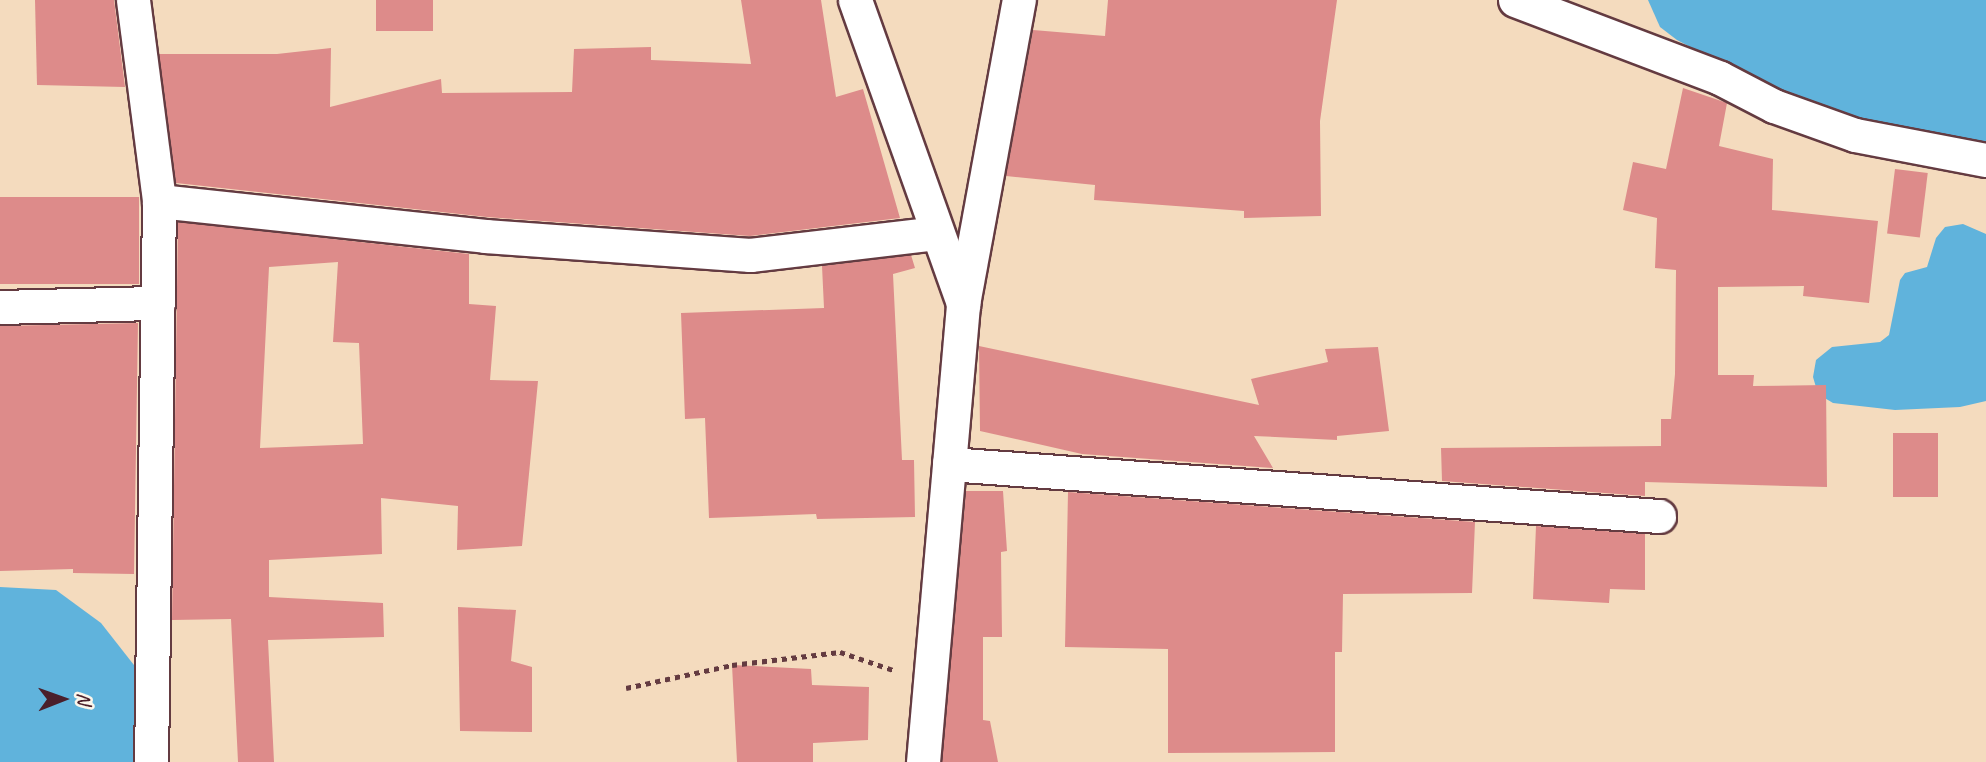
<!DOCTYPE html>
<html>
<head>
<meta charset="utf-8">
<style>
	body { margin:0 }
	#map { position:relative; width:1986px; height:762px; overflow:hidden; background:#f4dbbe; font-family:Caveat,sans-serif }
	div>[style] { position:absolute }
	.water>* { inset:0; background:#60b3dc }
	.building>* { inset:0; background:#dd8b8a; transform-origin:0 0 }
	.path>* { height:4.5px; margin-top:-2.25px; transform-origin:0; background:repeating-linear-gradient(90deg,#643b41 0 5px,transparent 0 10px) }
	.roads { filter:drop-shadow(2px 0 #643b41) drop-shadow(-2px 0 #643b41) drop-shadow(0 2px #643b41) drop-shadow(0 -2px #643b41) }
	.minor>* { height:33px; margin:-16.5px; padding:0 16.5px; transform-origin:16.5px; border-radius:16.5px; background:#fff }
	span { translate:-50% -50%; white-space:nowrap; text-align:center; line-height:1.15; -webkit-text-stroke:7px #fbf7ec; paint-order:stroke }
	.north { position:absolute; left:28px; top:664px; width:70px; height:70px; -webkit-text-stroke:5px #fbf7ec; paint-order:stroke; rotate:89deg; font-size:19px; font-weight:700; line-height:28px; text-align:center; color:#4a1f2b }
	.north::after { content:''; display:block; margin:auto; width:24px; height:32px; background:#4a1f2b; clip-path:polygon(50% 0,100% 100%,50% 72%,0 100%) }
</style>
</head>
<body>
<div id="map">
	<div class="water">
		<i style="clip-path:polygon(1648px 0,1986px 0,1986px 151px,1891px 131px,1797px 103px,1677px 40px,1660px 27px)"></i>
		<i style="clip-path:polygon(1963px 224px,1986px 234px,1986px 401px,1960px 407px,1895px 410px,1833px 403px,1818px 394px,1813px 377px,1816px 360px,1832px 347px,1880px 342px,1889px 335px,1900px 280px,1905px 273px,1927px 267px,1936px 238px,1945px 227px)"></i>
		<i style="clip-path:polygon(0 587px,56px 590px,101px 623px,141px 674px,138px 762px,0 762px)"></i>
	</div>
	<div class="building">
		<i style="clip-path:polygon(35px 0,114px 0,125px 87px,37px 85px)"></i>
		<i style="left:376px;top:0;width:57px;height:31px"></i>
		<i style="clip-path:polygon(741px 0,821px 0,836px 97px,863px 89px,900px 218px,750px 236px,487px 217px,176px 183px,159px 54px,277px 54px,331px 48px,330px 107px,441px 79px,442px 93px,572px 92px,574px 49px,651px 47px,651px 60px,751px 64px)"></i>
		<i style="clip-path:polygon(1108px 0,1337px 0,1320px 121px,1321px 216px,1244px 218px,1244px 211px,1094px 200px,1095px 185px,1006px 176px,1033px 30px,1105px 36px)"></i>
		<i style="clip-path:polygon(1683px 88px,1727px 103px,1719px 146px,1773px 159px,1772px 210px,1878px 221px,1869px 303px,1803px 296px,1804px 286px,1718px 287px,1718px 375px,1754px 375px,1753px 386px,1826px 385px,1827px 487px,1645px 482px,1645px 496px,1442px 481px,1441px 448px,1661px 446px,1661px 419px,1671px 419px,1675px 374px,1676px 270px,1655px 268px,1657px 218px,1623px 210px,1633px 162px,1666px 169px)"></i>
		<i style="left:1895px;top:169px;width:33px;height:65px;rotate:7deg"></i>
		<i style="left:139px;top:197px;width:87px;height:139px;rotate:90deg"></i>
		<i style="clip-path:polygon(evenodd,178px 222px,469px 254px,469px 304px,496px 306px,490px 380px,538px 381px,522px 546px,457px 550px,458px 506px,381px 498px,382px 554px,269px 560px,269px 597px,383px 603px,384px 637px,268px 640px,274px 762px,238px 762px,231px 619px,172px 620px,178px 222px,338px 262px,333px 342px,359px 343px,363px 444px,260px 448px,269px 267px,338px 262px)"></i>
		<i style="clip-path:polygon(911px 255px,915px 268px,893px 274px,902px 460px,914px 460px,915px 517px,817px 519px,816px 514px,709px 518px,705px 418px,685px 419px,681px 313px,824px 308px,822px 266px)"></i>
		<i style="clip-path:polygon(138px 323px,134px 574px,73px 573px,73px 569px,0 571px,0 326px)"></i>
		<i style="clip-path:polygon(979px 346px,1259px 405px,1251px 379px,1328px 362px,1325px 349px,1378px 347px,1389px 431px,1337px 436px,1337px 440px,1254px 436px,1273px 468px,1082px 454px,980px 431px)"></i>
		<i style="left:1893px;top:433px;width:45px;height:64px"></i>
		<i style="clip-path:polygon(966px 491px,1003px 491px,1007px 551px,1001px 552px,1002px 637px,983px 637px,983px 720px,990px 721px,998px 762px,942px 762px)"></i>
		<i style="clip-path:polygon(1068px 492px,1475px 522px,1472px 593px,1343px 594px,1342px 652px,1335px 652px,1335px 752px,1168px 753px,1168px 649px,1065px 647px)"></i>
		<i style="clip-path:polygon(1536px 526px,1645px 534px,1645px 590px,1610px 589px,1609px 603px,1533px 599px)"></i>
		<i style="clip-path:polygon(458px 607px,516px 610px,511px 661px,532px 667px,532px 732px,460px 731px)"></i>
		<i style="clip-path:polygon(732px 665px,811px 669px,812px 685px,869px 687px,868px 740px,813px 743px,813px 762px,737px 762px)"></i>
	</div>
	<div class="path">
		<i style="left:626px;top:688px;width:108px;rotate:-12.2deg"></i>
		<i style="left:732px;top:665px;width:109px;rotate:-6.9deg"></i>
		<i style="left:840px;top:652px;width:59px;rotate:18.7deg"></i>
	</div>
	<div class="roads">
		<div class="minor">
			<i style="left:133px;top:0;width:203px;rotate:82.6deg"></i>
			<i style="left:855px;top:0;width:323px;rotate:70.4deg"></i>
			<i style="left:1515px;top:0;width:219px;rotate:20.8deg"></i>
			<i style="left:1720px;top:78px;width:61px;rotate:27.4deg"></i>
			<i style="left:1774px;top:106px;width:86px;rotate:19.7deg"></i>
			<i style="left:1855px;top:135px;width:133px;rotate:10.8deg"></i>
			<i style="left:0;top:307px;width:158px;rotate:-1.5deg"></i>
			<i style="left:949px;top:464px;width:712px;rotate:4.19deg"></i>
			<i style="left:151px;top:762px;width:561px;rotate:-89.18deg"></i>
			<i style="left:159px;top:201px;width:328px;rotate:6.1deg"></i>
			<i style="left:485px;top:236px;width:266px;rotate:4.1deg"></i>
			<i style="left:750px;top:255px;width:187px;rotate:-6.7deg"></i>
			<i style="left:923px;top:762px;width:460px;rotate:-85deg"></i>
			<i style="left:963px;top:304px;width:309px;rotate:-79.6deg"></i>
		</div>
	</div>
	<div class="north">N</div>
</div>
</body>
</html>
